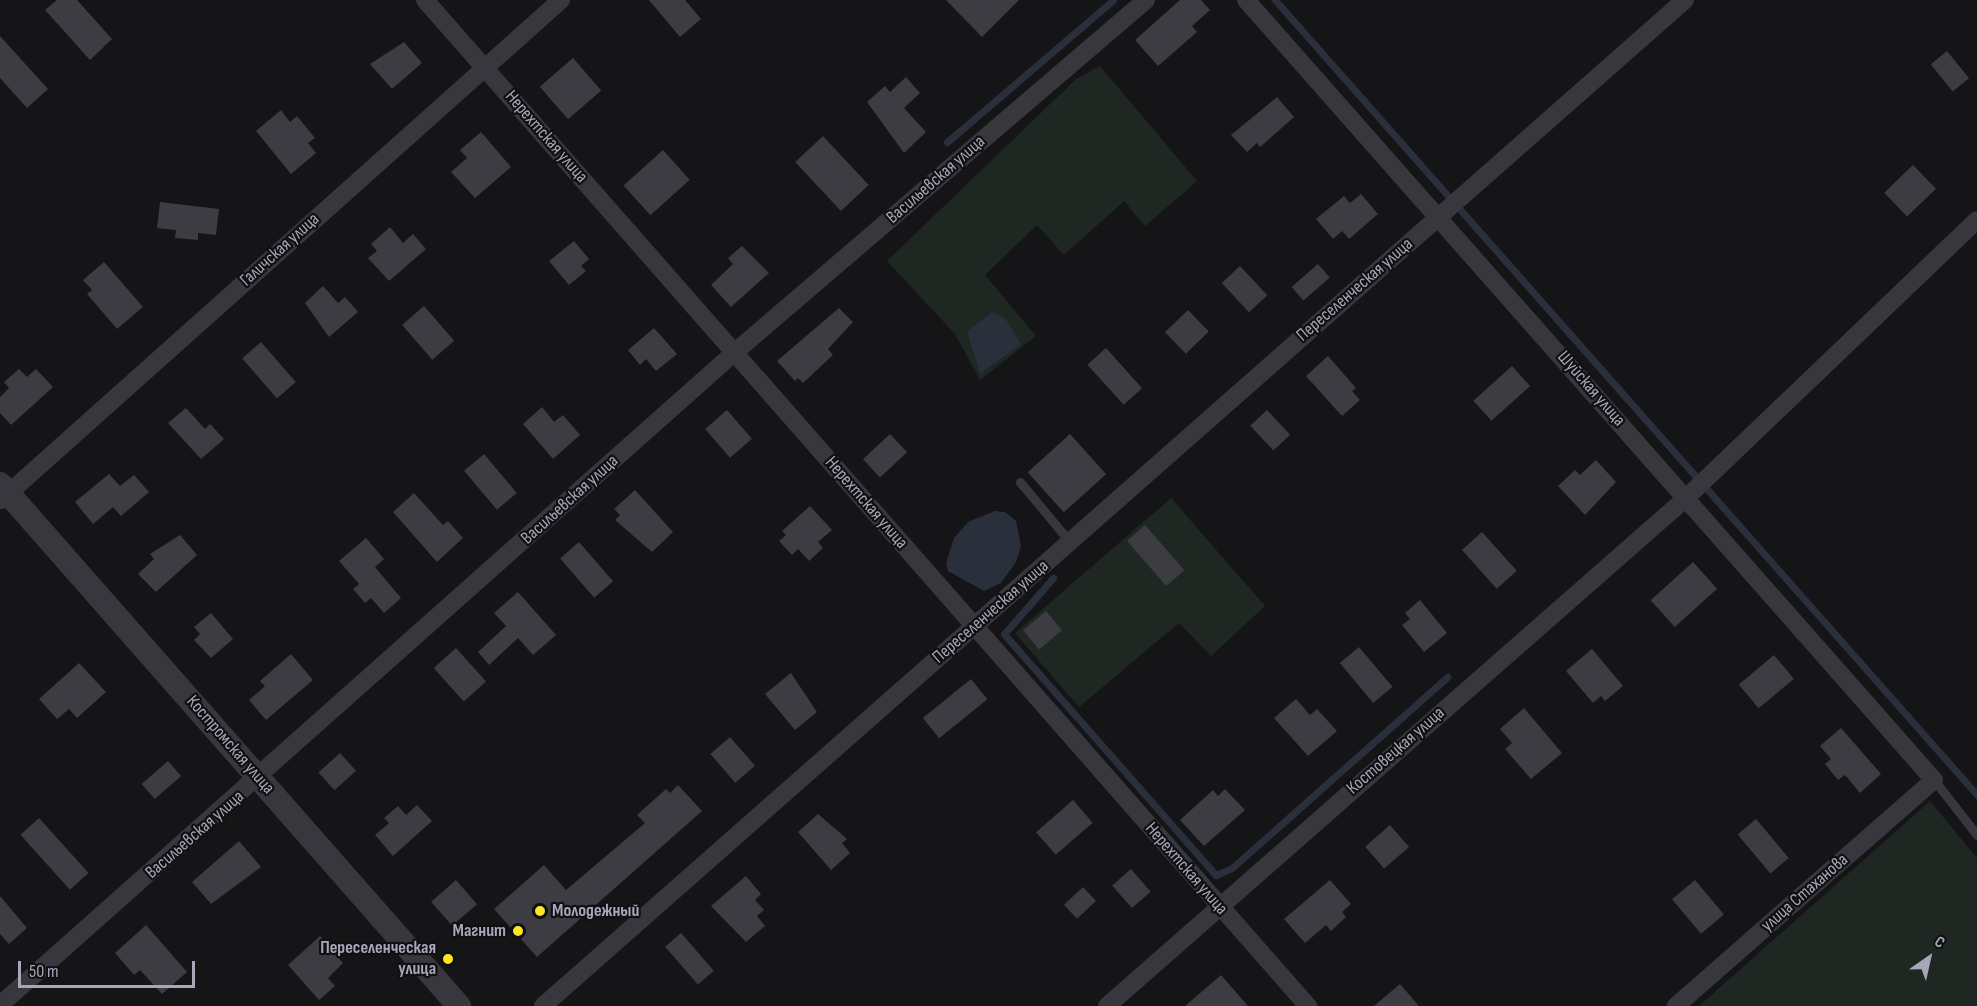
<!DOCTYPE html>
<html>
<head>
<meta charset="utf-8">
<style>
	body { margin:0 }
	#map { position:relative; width:1977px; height:1006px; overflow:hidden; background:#151517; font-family:"Sofia Sans Condensed",sans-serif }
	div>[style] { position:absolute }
	.green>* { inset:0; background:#1e2721 }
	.water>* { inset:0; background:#2a303b }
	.stream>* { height:7px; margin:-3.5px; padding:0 3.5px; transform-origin:3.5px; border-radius:3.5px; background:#2a303b }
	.building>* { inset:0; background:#3c3c42; transform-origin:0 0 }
	.service>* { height:9px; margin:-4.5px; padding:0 4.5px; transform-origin:4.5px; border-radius:4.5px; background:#38373e }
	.minor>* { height:18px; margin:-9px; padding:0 9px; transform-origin:9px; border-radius:9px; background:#38373e }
	.tertiary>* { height:24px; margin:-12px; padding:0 12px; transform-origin:12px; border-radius:12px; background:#38373e }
	.dots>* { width:16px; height:16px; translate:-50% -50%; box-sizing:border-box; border:3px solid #101012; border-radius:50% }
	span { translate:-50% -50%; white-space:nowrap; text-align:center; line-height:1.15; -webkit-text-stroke:4.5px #101012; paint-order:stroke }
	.street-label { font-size:18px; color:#a6a7b8 }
	.poi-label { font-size:18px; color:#a6a7b8; font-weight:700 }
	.left { translate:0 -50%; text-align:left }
	.right { translate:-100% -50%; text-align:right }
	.north { position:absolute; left:1899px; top:928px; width:60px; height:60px; -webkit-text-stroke:4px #101012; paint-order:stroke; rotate:34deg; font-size:16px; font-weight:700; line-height:24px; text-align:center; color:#a6a7b8 }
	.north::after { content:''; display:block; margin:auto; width:21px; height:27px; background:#a6a7b8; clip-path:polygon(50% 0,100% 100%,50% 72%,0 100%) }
	.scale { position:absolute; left:18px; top:961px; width:177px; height:27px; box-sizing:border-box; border:3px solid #a6a7b8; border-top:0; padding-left:8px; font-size:18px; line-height:21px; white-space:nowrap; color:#a6a7b8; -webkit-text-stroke:4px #101012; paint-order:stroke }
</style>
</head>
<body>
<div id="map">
	<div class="green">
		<i style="clip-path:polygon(1100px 66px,1197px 181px,1145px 226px,1124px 201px,1064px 255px,1037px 225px,985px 275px,1036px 336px,980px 380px,955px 334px,887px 261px,1076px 79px)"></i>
		<i style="clip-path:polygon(1171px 498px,1265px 606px,1211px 656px,1179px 623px,1079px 707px,1015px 633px)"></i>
		<i style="clip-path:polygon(1930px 801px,1977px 858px,1977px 1006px,1699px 1006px)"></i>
	</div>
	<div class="water">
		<i style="clip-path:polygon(992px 312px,1005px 318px,1021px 344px,980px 374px,967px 331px)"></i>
		<i style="clip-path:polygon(995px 511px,1005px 512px,1016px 521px,1021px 546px,1016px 562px,1001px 583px,984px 591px,948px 571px,946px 563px,954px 538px,968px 522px)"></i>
	</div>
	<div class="stream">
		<i style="left:1275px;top:0;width:1061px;rotate:48.55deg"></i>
		<i style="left:947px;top:142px;width:218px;rotate:-40.5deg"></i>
		<i style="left:1053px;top:578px;width:74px;rotate:131.2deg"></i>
		<i style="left:1004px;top:634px;width:321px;rotate:48.7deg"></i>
		<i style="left:1216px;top:875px;width:17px;rotate:-24deg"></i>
		<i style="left:1232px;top:868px;width:288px;rotate:-41.6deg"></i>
	</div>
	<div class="building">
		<i style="clip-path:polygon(57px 0,77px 0,112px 39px,90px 60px,45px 10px)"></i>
		<i style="clip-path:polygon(649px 0,685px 0,701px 19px,680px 37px)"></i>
		<i style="clip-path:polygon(946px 0,1019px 0,982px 37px)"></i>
		<i style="clip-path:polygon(1180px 0,1201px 0,1210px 10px,1192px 26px,1197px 32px,1158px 66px,1135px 40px)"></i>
		<i style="clip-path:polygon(0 36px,48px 89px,27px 108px,0 78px)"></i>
		<i style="clip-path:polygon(404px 42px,422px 63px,392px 89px,370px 64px)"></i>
		<i style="left:1947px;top:51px;width:35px;height:21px;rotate:51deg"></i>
		<i style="left:573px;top:58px;width:43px;height:44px;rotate:49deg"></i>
		<i style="clip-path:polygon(906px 77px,920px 93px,904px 108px,926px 132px,904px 153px,867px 102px,885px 86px,890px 92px)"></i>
		<i style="clip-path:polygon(1277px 97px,1294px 117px,1260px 147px,1257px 143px,1247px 152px,1231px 135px)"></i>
		<i style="clip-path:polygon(281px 110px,290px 122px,297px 116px,315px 138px,308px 143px,316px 153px,291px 174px,256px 131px)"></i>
		<i style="clip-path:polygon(481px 132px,511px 167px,475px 198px,451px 172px,467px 158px,460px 150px)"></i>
		<i style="left:823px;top:136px;width:67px;height:38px;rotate:47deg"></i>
		<i style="left:663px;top:150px;width:40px;height:53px;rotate:48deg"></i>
		<i style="left:1913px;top:165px;width:33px;height:40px;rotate:46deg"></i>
		<i style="clip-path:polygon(1361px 194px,1378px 214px,1349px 239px,1342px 231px,1333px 239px,1316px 219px,1344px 196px,1350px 203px)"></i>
		<i style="clip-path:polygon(160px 202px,219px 209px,216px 235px,198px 233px,198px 240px,175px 238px,176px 230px,157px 228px)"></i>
		<i style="clip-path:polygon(390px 227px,403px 243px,413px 234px,426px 249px,389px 281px,368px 258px,377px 251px,371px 244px)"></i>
		<i style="clip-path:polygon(574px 241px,589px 259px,581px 266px,586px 271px,569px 285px,549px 261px)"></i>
		<i style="clip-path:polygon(742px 246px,769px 273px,731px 307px,711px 285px,733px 264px,728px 258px)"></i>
		<i style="clip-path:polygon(104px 262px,143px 307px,117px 329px,87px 294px,92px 290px,83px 280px)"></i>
		<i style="left:1318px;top:264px;width:18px;height:35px;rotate:49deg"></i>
		<i style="left:1240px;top:266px;width:40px;height:25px;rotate:47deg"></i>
		<i style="clip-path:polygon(323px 286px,338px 303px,345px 297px,358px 312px,329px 337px,305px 303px)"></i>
		<i style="left:424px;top:306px;width:46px;height:29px;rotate:49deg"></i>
		<i style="clip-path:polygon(839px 308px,853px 322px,828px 349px,833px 355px,803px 383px,798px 378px,795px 381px,777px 361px)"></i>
		<i style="left:1188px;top:310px;width:30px;height:32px;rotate:46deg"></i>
		<i style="clip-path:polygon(654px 328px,677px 354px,656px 371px,646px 359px,640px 365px,628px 350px)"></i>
		<i style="left:261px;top:342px;width:53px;height:25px;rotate:49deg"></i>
		<i style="left:1106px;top:348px;width:54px;height:25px;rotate:48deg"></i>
		<i style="clip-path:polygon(1328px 356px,1356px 388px,1352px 391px,1360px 400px,1342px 416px,1306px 376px)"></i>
		<i style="left:1512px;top:366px;width:27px;height:52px;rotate:48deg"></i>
		<i style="clip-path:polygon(19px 369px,27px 377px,36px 369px,53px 387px,11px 425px,0 413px,0 397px,9px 388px,4px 382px)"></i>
		<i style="clip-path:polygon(542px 407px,554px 422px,563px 415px,580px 435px,553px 459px,523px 424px)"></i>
		<i style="clip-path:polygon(186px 408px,205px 429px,210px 424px,224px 439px,201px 459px,168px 423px)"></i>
		<i style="left:727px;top:410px;width:38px;height:29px;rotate:49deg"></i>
		<i style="left:1267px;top:410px;width:34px;height:23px;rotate:47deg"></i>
		<i style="left:890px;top:434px;width:25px;height:37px;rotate:47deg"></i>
		<i style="left:1070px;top:434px;width:54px;height:57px;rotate:48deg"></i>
		<i style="left:484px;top:454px;width:51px;height:26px;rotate:50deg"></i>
		<i style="clip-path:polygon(1596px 460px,1616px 482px,1585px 515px,1558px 486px,1575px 470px,1580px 475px)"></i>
		<i style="clip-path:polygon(109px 474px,120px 486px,134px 475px,149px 492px,121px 516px,113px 507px,93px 524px,75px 502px)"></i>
		<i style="clip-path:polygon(635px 490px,673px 532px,652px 552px,615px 520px,620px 515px,614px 509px)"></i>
		<i style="clip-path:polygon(414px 493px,443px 525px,448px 521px,463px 538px,437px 562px,393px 512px)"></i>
		<i style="clip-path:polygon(810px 506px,832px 530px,818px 542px,823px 548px,809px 561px,798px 549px,792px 555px,779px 541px,786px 535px,782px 531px)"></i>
		<i style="left:1145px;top:525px;width:60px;height:24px;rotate:49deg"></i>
		<i style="left:1482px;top:532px;width:52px;height:27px;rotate:48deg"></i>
		<i style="clip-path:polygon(180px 535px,197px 555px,156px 592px,138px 574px,154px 559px,150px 554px)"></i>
		<i style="clip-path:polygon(366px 538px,384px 559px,375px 567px,401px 598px,384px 613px,371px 598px,365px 603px,353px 589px,359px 584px,339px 561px)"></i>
		<i style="left:579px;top:542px;width:52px;height:25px;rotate:49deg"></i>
		<i style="left:1693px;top:562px;width:36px;height:57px;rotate:48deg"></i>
		<i style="clip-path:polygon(518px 592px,556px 635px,533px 655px,518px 638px,489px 665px,478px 652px,506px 626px,494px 613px)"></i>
		<i style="clip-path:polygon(1420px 600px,1447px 633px,1424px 652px,1402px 625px,1410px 619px,1405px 613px)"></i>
		<i style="left:1046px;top:611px;width:25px;height:30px;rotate:50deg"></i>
		<i style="clip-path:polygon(211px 613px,233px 639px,211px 658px,194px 640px,200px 634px,194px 627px)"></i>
		<i style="left:1359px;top:647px;width:52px;height:25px;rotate:50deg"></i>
		<i style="left:456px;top:648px;width:45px;height:30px;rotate:48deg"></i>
		<i style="clip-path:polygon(1592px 649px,1623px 686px,1605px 701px,1601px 696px,1593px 703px,1566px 671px)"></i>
		<i style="clip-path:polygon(291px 654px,313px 680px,266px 720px,249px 700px,265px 686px,260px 681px)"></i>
		<i style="left:1774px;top:655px;width:31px;height:46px;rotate:50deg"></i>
		<i style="clip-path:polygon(79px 663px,106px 692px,77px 718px,69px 709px,57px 719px,39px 699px)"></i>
		<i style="clip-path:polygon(791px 673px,817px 712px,795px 730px,765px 694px)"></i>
		<i style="left:971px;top:679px;width:26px;height:62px;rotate:51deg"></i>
		<i style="clip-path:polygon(1296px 699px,1310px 715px,1317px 709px,1337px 731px,1308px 756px,1274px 718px)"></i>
		<i style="clip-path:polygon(1524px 708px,1562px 753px,1531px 779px,1505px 749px,1512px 743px,1500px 729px)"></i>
		<i style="clip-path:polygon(1841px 728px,1881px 774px,1860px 793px,1845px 775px,1838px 780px,1825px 764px,1831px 759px,1820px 746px)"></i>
		<i style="left:730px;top:737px;width:38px;height:26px;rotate:49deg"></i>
		<i style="left:340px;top:753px;width:24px;height:29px;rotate:48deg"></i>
		<i style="left:168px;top:761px;width:20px;height:35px;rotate:49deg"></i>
		<i style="clip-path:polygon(678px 785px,702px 811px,537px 957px,494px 909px,544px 865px,566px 890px,645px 823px,637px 815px,666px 789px,670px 793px)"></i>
		<i style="clip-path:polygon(1225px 789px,1245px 810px,1204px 846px,1180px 820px,1213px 790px,1218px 796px)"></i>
		<i style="left:1073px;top:800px;width:30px;height:49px;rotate:49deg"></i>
		<i style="clip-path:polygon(417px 805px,432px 821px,393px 856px,375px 835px,389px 823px,384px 818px,398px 806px,406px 815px)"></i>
		<i style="clip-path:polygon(818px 814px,847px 839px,842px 843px,850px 853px,831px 870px,798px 832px)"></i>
		<i style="left:39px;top:818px;width:74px;height:25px;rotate:48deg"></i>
		<i style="left:1756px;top:819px;width:51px;height:24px;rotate:50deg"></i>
		<i style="left:1390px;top:825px;width:29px;height:33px;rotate:49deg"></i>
		<i style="clip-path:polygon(239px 841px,261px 867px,211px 904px,192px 882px)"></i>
		<i style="left:1131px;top:869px;width:30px;height:25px;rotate:49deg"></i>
		<i style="clip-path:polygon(746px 876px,761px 894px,755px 900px,764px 910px,757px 916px,765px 926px,746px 942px,711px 906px)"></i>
		<i style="left:456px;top:880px;width:32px;height:33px;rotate:49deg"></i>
		<i style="clip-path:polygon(1330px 880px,1351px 904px,1342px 912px,1346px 917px,1331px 931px,1326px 925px,1305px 943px,1284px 919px)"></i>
		<i style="left:1695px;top:880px;width:45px;height:30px;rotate:50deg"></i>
		<i style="left:1083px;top:887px;width:19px;height:26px;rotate:47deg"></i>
		<i style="clip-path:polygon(0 896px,27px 928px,9px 944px,0 934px)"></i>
		<i style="clip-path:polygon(146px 925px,187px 972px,162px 994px,140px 970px,134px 975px,115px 953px)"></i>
		<i style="left:681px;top:933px;width:50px;height:21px;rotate:49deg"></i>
		<i style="clip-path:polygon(320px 936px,343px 963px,328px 978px,335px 986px,319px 1000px,288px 965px)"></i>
		<i style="clip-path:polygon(1221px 975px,1248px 1006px,1185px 1006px)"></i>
		<i style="clip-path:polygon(1400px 984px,1419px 1006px,1374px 1006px)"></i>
	</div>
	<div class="service">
		<i style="left:1020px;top:482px;width:78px;rotate:50.2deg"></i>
		<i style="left:1934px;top:780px;width:70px;rotate:52deg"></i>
	</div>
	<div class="minor">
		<i style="left:425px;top:0;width:1339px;rotate:48.73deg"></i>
		<i style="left:1246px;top:0;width:1040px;rotate:48.59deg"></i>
		<i style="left:1934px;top:780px;width:343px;rotate:138.8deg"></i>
		<i style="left:1px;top:500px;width:751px;rotate:-41.76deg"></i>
		<i style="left:0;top:1005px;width:983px;rotate:-41.62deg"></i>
		<i style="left:735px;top:352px;width:541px;rotate:-40.58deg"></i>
		<i style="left:543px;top:1006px;width:1522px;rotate:-41.38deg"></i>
		<i style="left:1107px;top:1006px;width:770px;rotate:-41.26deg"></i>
		<i style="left:1686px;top:498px;width:402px;rotate:-43.7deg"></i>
	</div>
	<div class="tertiary">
		<i style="left:0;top:484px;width:695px;rotate:48.67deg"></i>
	</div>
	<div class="dots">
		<i style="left:540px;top:911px;background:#fee626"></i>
		<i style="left:518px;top:931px;background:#fee626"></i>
		<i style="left:448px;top:959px;background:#fee626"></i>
	</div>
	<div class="street-label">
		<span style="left:546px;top:137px;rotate:49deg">Нерехтская улица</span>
		<span style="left:936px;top:180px;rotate:-41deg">Васильевская улица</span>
		<span style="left:280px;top:250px;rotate:-42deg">Галичская улица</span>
		<span style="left:1355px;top:290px;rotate:-41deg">Переселенческая улица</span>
		<span style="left:1591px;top:389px;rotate:49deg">Шуйская улица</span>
		<span style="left:570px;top:500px;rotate:-42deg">Васильевская улица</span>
		<span style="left:866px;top:503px;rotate:49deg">Нерехтская улица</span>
		<span style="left:991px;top:612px;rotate:-41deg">Переселенческая улица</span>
		<span style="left:230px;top:745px;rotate:49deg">Костромская улица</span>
		<span style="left:1396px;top:751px;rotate:-41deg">Костовецкая улица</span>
		<span style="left:195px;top:835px;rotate:-41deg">Васильевская улица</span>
		<span style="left:1186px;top:869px;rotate:49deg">Нерехтская улица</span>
		<span style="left:1805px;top:893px;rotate:-41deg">улица Стаханова</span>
	</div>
	<div class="poi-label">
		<span class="left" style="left:552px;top:911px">Молодежный</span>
		<span class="right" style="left:506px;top:931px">Магнит</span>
		<span class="right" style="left:436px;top:959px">Переселенческая<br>улица</span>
	</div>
	<div class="north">С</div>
	<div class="scale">50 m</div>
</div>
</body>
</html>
